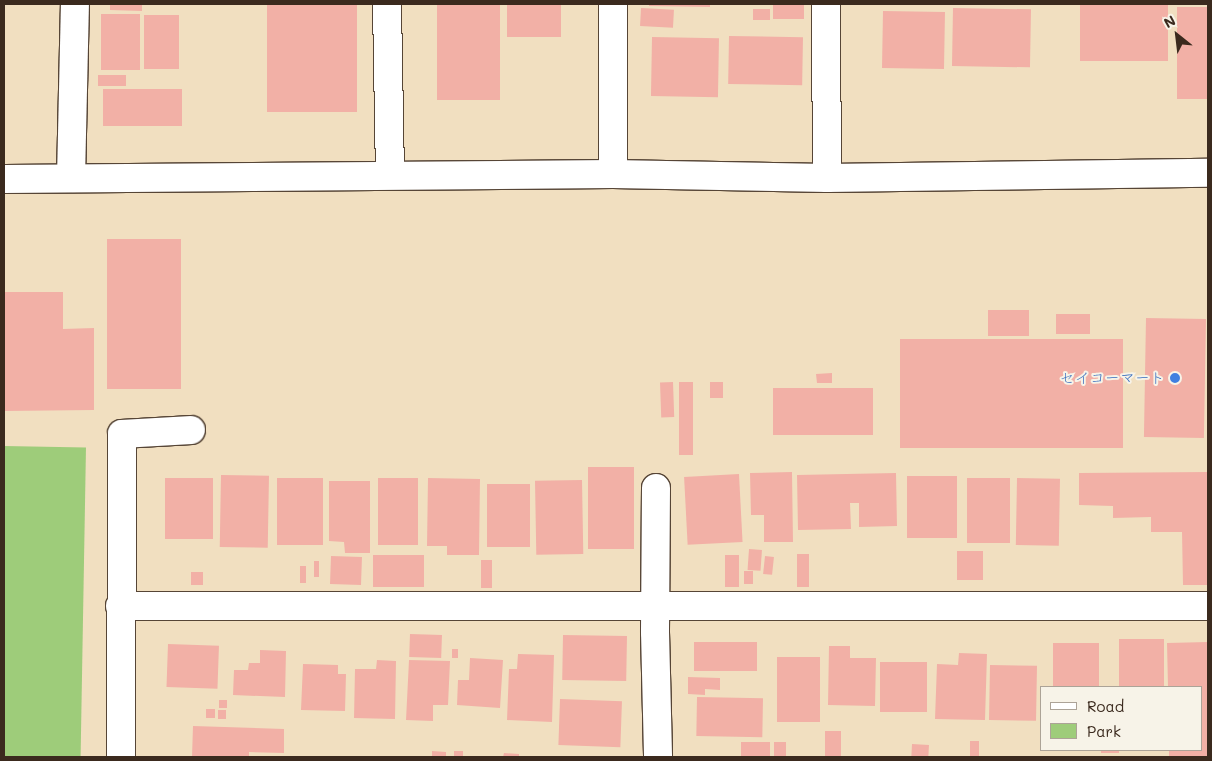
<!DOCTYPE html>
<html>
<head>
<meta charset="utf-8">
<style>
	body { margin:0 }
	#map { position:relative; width:1212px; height:761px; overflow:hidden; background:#f1dfc0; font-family:Mali,"Klee One",sans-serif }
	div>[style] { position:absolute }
	.green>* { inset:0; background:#9ecc7a; transform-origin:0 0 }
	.building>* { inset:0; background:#f2b0a6; transform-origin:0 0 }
	.roads { filter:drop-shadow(1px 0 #564536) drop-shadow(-1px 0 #564536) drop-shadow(0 1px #564536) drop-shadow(0 -1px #564536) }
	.minor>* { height:28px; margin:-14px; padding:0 14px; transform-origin:14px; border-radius:14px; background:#fff }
	.dots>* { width:14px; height:14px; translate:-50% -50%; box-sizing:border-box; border:2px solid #f7f3e8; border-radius:50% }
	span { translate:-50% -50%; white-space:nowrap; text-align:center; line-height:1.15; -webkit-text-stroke:4px #f7f3e8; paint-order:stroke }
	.shop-label { font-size:15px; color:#366cbe }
	.right { translate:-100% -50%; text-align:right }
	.frame { position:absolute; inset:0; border:5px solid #3b2a1e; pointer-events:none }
	.legend { position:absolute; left:1040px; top:686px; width:162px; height:65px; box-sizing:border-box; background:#f7f3e8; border:1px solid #aca397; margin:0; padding:6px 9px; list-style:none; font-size:15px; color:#3b2a1e }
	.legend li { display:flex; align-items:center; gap:10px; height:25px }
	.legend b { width:25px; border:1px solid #aca397 }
	.north { position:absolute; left:1152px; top:10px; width:50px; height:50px; -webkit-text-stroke:4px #f7f3e8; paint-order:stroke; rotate:331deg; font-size:14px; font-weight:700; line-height:20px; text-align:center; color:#3b2a1e }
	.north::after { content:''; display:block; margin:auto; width:18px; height:22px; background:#3b2a1e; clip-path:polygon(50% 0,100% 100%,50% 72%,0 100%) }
</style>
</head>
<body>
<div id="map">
	<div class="green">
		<i style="left:4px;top:446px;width:82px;height:311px;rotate:1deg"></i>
	</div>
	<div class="building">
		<i style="clip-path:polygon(110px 4px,142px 4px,142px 11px,110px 10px)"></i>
		<i style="left:267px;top:4px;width:90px;height:108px"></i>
		<i style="left:437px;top:4px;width:63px;height:96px"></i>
		<i style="left:507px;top:4px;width:54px;height:33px"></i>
		<i style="clip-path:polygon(649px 4px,710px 4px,710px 7px,649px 6px)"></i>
		<i style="left:773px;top:4px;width:31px;height:15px"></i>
		<i style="left:1080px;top:4px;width:88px;height:57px"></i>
		<i style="left:1177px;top:7px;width:31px;height:92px"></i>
		<i style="left:641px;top:8px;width:33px;height:18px;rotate:3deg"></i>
		<i style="left:953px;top:8px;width:78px;height:58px;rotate:1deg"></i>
		<i style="left:753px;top:9px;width:17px;height:11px"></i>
		<i style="left:883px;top:11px;width:62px;height:57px;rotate:1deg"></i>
		<i style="left:140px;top:14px;width:56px;height:39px;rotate:90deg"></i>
		<i style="left:144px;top:15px;width:35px;height:54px"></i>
		<i style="left:729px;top:36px;width:74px;height:48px;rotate:1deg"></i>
		<i style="left:652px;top:37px;width:67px;height:59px;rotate:1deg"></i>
		<i style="left:126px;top:75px;width:11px;height:28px;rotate:90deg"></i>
		<i style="left:103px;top:89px;width:79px;height:37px"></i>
		<i style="left:181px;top:239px;width:150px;height:74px;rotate:90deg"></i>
		<i style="clip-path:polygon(4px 292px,63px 292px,63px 329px,94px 328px,94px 410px,4px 411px)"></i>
		<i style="left:988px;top:310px;width:41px;height:26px"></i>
		<i style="left:1056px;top:314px;width:34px;height:20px"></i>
		<i style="left:1146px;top:318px;width:60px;height:119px;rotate:1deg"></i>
		<i style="left:900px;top:339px;width:223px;height:109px"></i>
		<i style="clip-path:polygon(832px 373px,832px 383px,817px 383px,816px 374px)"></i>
		<i style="left:673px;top:382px;width:35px;height:13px;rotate:88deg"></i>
		<i style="left:679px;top:382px;width:14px;height:73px"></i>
		<i style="left:710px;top:382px;width:13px;height:16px"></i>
		<i style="left:773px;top:388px;width:100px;height:47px"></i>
		<i style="left:634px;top:467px;width:82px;height:46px;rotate:90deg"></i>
		<i style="clip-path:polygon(792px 472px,793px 542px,764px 542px,764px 515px,751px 515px,750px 473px)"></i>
		<i style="clip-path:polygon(1208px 472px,1208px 585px,1183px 585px,1182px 532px,1151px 532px,1151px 517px,1113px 518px,1113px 506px,1079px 505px,1079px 473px)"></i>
		<i style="clip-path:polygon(896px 473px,897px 526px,859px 527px,859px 503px,850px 503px,851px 529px,798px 530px,797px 475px)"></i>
		<i style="left:739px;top:474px;width:68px;height:55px;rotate:87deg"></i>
		<i style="left:221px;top:475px;width:48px;height:72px;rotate:1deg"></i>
		<i style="left:907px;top:476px;width:50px;height:62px"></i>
		<i style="left:165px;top:478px;width:48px;height:61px"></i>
		<i style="left:277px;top:478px;width:46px;height:67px"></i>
		<i style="left:418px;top:478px;width:67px;height:40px;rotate:90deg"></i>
		<i style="clip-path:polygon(428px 478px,480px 479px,479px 555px,447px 555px,447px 546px,427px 546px)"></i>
		<i style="left:967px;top:478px;width:43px;height:65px"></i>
		<i style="left:1017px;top:478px;width:43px;height:67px;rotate:1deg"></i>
		<i style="left:582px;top:480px;width:74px;height:47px;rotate:89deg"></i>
		<i style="clip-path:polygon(329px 481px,370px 481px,370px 553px,345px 553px,344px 542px,329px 541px)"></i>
		<i style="left:487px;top:484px;width:43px;height:63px"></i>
		<i style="left:749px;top:549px;width:13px;height:21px;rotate:4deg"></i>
		<i style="left:957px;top:551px;width:26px;height:29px"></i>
		<i style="left:809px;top:554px;width:33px;height:12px;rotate:90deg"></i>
		<i style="left:424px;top:555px;width:32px;height:51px;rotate:90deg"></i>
		<i style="left:725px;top:555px;width:14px;height:32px"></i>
		<i style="left:331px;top:556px;width:31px;height:28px;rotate:2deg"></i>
		<i style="left:765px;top:556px;width:9px;height:18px;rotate:6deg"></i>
		<i style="left:481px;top:560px;width:11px;height:28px"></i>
		<i style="left:314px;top:561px;width:5px;height:16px"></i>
		<i style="left:300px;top:566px;width:6px;height:17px"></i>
		<i style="left:744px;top:571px;width:9px;height:13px"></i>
		<i style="left:191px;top:572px;width:12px;height:13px"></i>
		<i style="left:410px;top:634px;width:32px;height:23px;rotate:2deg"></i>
		<i style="left:563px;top:635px;width:64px;height:45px;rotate:1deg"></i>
		<i style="left:1119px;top:639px;width:45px;height:48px"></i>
		<i style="left:694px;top:642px;width:63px;height:29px"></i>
		<i style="clip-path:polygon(1208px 642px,1208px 757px,1169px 757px,1169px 750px,1201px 750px,1201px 687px,1168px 687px,1167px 643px)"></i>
		<i style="left:1053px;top:643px;width:46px;height:44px"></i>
		<i style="left:168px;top:644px;width:51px;height:43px;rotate:2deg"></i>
		<i style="clip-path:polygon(829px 646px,850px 646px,850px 658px,876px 658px,875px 706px,828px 705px)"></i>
		<i style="left:452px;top:649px;width:6px;height:9px"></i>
		<i style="clip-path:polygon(260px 650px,286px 651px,285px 697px,233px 695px,234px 670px,248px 670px,249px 663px,260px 663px)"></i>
		<i style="clip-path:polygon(959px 653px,987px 654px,985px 720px,935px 719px,937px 664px,958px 665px)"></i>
		<i style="clip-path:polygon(518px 654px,554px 655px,552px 722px,507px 720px,509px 669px,517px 669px)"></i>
		<i style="left:777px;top:657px;width:43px;height:65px"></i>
		<i style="clip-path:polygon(470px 658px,503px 660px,500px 708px,457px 705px,458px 680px,469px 680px)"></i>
		<i style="clip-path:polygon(377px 660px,396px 661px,395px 719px,354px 718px,355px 669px,376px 669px)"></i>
		<i style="clip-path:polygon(409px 660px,450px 661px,448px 705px,433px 705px,433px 721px,406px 720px)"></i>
		<i style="left:880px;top:662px;width:47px;height:50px"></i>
		<i style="clip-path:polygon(303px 664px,338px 665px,338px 674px,346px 674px,345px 711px,301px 710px)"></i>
		<i style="left:990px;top:665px;width:47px;height:55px;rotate:1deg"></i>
		<i style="clip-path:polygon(688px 677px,720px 678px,720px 690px,705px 689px,705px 695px,688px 694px)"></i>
		<i style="left:697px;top:697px;width:66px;height:39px;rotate:1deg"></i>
		<i style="left:560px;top:699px;width:62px;height:46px;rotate:2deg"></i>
		<i style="left:219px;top:700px;width:8px;height:8px"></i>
		<i style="left:206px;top:709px;width:9px;height:9px"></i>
		<i style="left:218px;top:710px;width:8px;height:9px"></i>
		<i style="clip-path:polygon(193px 726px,284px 729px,284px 753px,249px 752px,249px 757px,192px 757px)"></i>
		<i style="left:825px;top:731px;width:16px;height:25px"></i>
		<i style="left:970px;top:741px;width:9px;height:16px"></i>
		<i style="left:741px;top:742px;width:29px;height:14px"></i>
		<i style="left:774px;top:742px;width:12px;height:14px"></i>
		<i style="left:912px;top:744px;width:17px;height:13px;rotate:3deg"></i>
		<i style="left:1101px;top:750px;width:18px;height:3px"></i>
		<i style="clip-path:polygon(432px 751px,446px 752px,446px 757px,432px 757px)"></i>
		<i style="left:454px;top:751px;width:9px;height:6px"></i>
		<i style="clip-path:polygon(504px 753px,519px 754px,519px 757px,503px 757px)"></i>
	</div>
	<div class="roads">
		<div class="minor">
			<i style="left:387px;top:4px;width:171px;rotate:89deg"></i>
			<i style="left:613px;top:4px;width:170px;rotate:90deg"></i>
			<i style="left:826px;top:4px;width:174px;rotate:89.7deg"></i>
			<i style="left:71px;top:178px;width:174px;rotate:-88.7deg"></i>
			<i style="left:4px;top:179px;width:609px;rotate:-0.47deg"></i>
			<i style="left:613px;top:174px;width:214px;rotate:1.1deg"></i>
			<i style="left:827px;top:178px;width:381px;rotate:-0.8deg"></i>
			<i style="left:656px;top:488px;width:144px;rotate:90.4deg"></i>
			<i style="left:655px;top:632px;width:125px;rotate:88.6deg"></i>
			<i style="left:120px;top:606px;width:1088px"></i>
			<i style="left:121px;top:757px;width:323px;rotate:-89.8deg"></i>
			<i style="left:122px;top:434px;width:69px;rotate:-3.3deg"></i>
		</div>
	</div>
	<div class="dots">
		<i style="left:1175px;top:378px;background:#3f7fe0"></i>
	</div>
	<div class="shop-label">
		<span class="right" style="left:1165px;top:378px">セイコーマート</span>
	</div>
	<div class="frame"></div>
	<ul class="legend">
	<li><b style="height:6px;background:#fff"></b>Road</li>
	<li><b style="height:14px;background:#9ecc7a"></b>Park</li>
	</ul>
	<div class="north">N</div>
</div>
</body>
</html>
